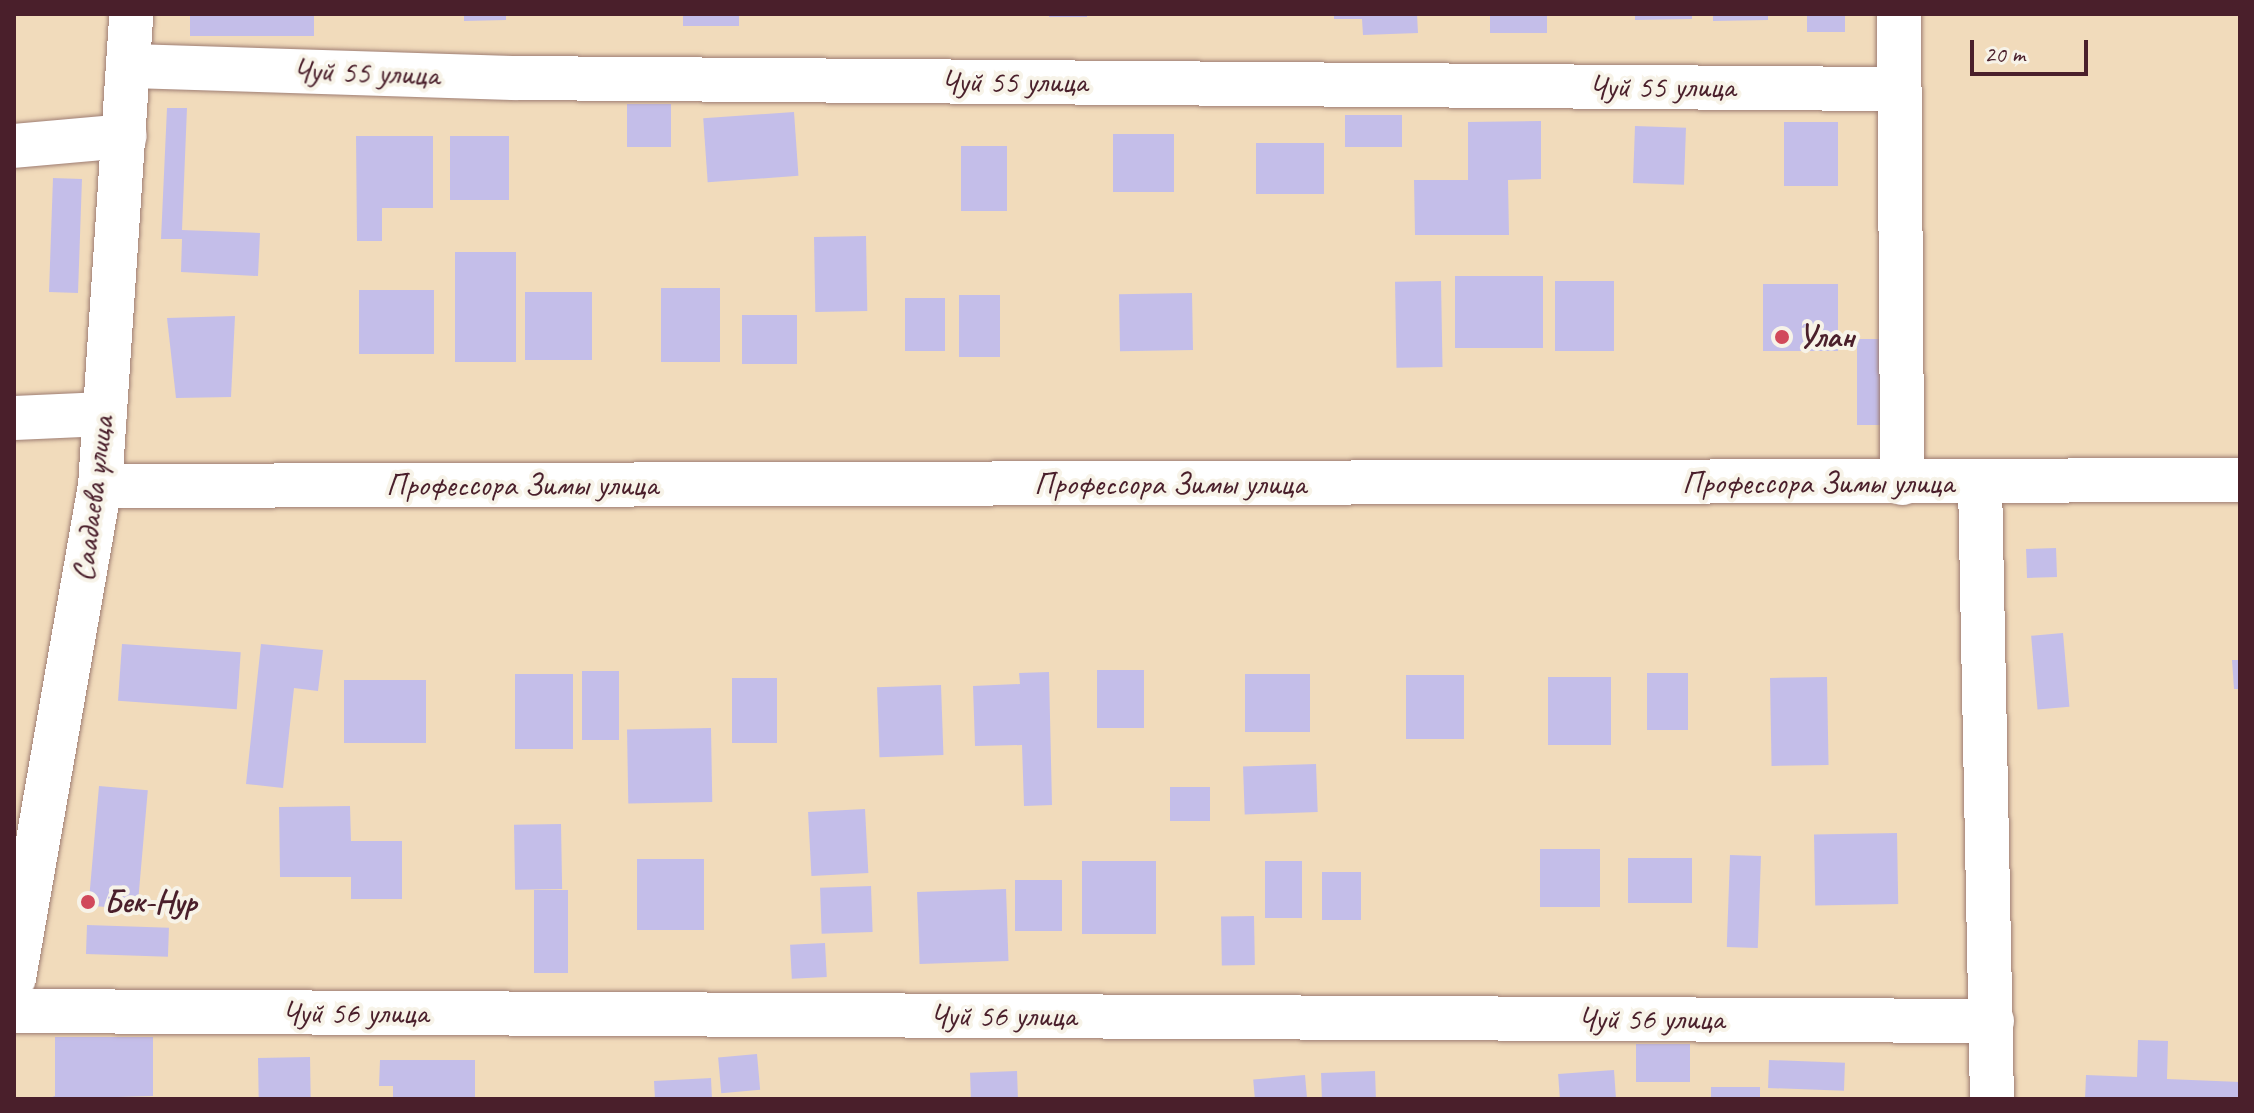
<!DOCTYPE html>
<meta charset="utf-8">
<style>
body{margin:0}
#map{position:relative;width:2254px;height:1113px;overflow:hidden;background:#f1dbbb;font-family:Caveat,sans-serif}
div>[style]{position:absolute}
[style*='--x']{left:calc(var(--x)*1px);top:calc(var(--y)*1px);width:calc(var(--w)*1px);rotate:calc(var(--a)*1deg)}
.building>*{inset:0;background:#c4bee9;transform-origin:0 0}
.roads{filter:drop-shadow(0 0 2px #9e7d73) drop-shadow(0 0 2px #9e7d73)}
.minor>*{height:44px;margin:-22px;padding:0 22px;transform-origin:22px;border-radius:22px;background:#fff}
.tertiary>*{height:44px;margin:-22px;padding:0 22px;transform-origin:22px;border-radius:22px;background:#fff}
.dots>*{width:22px;height:22px;translate:-50% -50%;box-sizing:border-box;border:4px solid #f7f3e8;border-radius:50%}
span{translate:-50% -50%;white-space:nowrap;text-align:center;line-height:1.15;-webkit-text-stroke:8px #f7f3e8;paint-order:stroke}
.street-label{font-size:32px;color:#4a1f2b}
.poi-label{font-size:32px;color:#4a1f2b;font-weight:700}
.left{translate:0 -50%;text-align:left}
.frame{position:absolute;inset:0;border:16px solid #4a1f2b;pointer-events:none}
.scale{position:absolute;left:1970px;top:40px;width:118px;height:36px;box-sizing:border-box;border:4px solid #4a1f2b;border-top:0;padding-left:10px;font-size:24px;line-height:28px;white-space:nowrap;color:#4a1f2b;-webkit-text-stroke:6px #f7f3e8;paint-order:stroke}
</style>
<div id="map">
<div class="building">
<i style="left:190px;top:14px;width:124px;height:22px"></i>
<i style="clip-path:polygon(464px 14px,506px 14px,506px 20px,464px 21px)"></i>
<i style="left:683px;top:14px;width:56px;height:12px"></i>
<i style="left:1049px;top:14px;width:38px;height:3px"></i>
<i style="clip-path:polygon(1334px 14px,1417px 14px,1418px 33px,1363px 35px,1362px 19px,1334px 19px)"></i>
<i style="left:1490px;top:14px;width:57px;height:19px"></i>
<i style="clip-path:polygon(1635px 14px,1692px 14px,1692px 19px,1635px 20px)"></i>
<i style="clip-path:polygon(1713px 14px,1768px 14px,1768px 20px,1713px 21px)"></i>
<i style="left:1807px;top:14px;width:38px;height:18px"></i>
<i style="left:627px;top:104px;width:44px;height:43px"></i>
<i style="clip-path:polygon(167px 108px,187px 108px,182px 230px,260px 233px,258px 276px,181px 272px,182px 239px,161px 239px)"></i>
<i style="left:794px;top:112px;width:64px;height:91px;rotate:86deg"></i>
<i style="left:1345px;top:115px;width:57px;height:32px"></i>
<i style="clip-path:polygon(1541px 121px,1541px 179px,1508px 180px,1509px 235px,1415px 235px,1414px 180px,1468px 180px,1468px 122px)"></i>
<i style="left:1784px;top:122px;width:54px;height:64px"></i>
<i style="left:1635px;top:126px;width:51px;height:57px;rotate:2deg"></i>
<i style="left:1113px;top:134px;width:61px;height:58px"></i>
<i style="clip-path:polygon(356px 136px,433px 136px,433px 208px,382px 208px,382px 241px,357px 241px)"></i>
<i style="left:450px;top:136px;width:59px;height:64px"></i>
<i style="left:1256px;top:143px;width:68px;height:51px"></i>
<i style="left:961px;top:146px;width:46px;height:65px"></i>
<i style="left:53px;top:178px;width:29px;height:114px;rotate:2deg"></i>
<i style="left:866px;top:236px;width:75px;height:52px;rotate:89deg"></i>
<i style="left:455px;top:252px;width:61px;height:110px"></i>
<i style="left:1455px;top:276px;width:88px;height:72px"></i>
<i style="left:1441px;top:281px;width:86px;height:46px;rotate:89deg"></i>
<i style="left:1555px;top:281px;width:59px;height:70px"></i>
<i style="left:1763px;top:284px;width:75px;height:67px"></i>
<i style="left:720px;top:288px;width:74px;height:59px;rotate:90deg"></i>
<i style="left:359px;top:290px;width:75px;height:64px"></i>
<i style="left:525px;top:292px;width:67px;height:68px"></i>
<i style="left:1192px;top:293px;width:57px;height:73px;rotate:89deg"></i>
<i style="left:959px;top:295px;width:41px;height:62px"></i>
<i style="left:945px;top:298px;width:53px;height:40px;rotate:90deg"></i>
<i style="left:797px;top:315px;width:49px;height:55px;rotate:90deg"></i>
<i style="clip-path:polygon(235px 316px,231px 397px,176px 398px,167px 318px)"></i>
<i style="left:1857px;top:339px;width:29px;height:86px"></i>
<i style="left:2056px;top:548px;width:29px;height:30px;rotate:88deg"></i>
<i style="left:2063px;top:633px;width:74px;height:32px;rotate:85deg"></i>
<i style="left:122px;top:644px;width:119px;height:57px;rotate:4deg"></i>
<i style="clip-path:polygon(261px 644px,323px 650px,318px 691px,294px 688px,283px 788px,246px 784px)"></i>
<i style="clip-path:polygon(2232px 660px,2240px 660px,2240px 689px,2234px 689px)"></i>
<i style="left:1097px;top:670px;width:47px;height:58px"></i>
<i style="left:582px;top:671px;width:37px;height:69px"></i>
<i style="clip-path:polygon(1049px 672px,1052px 805px,1024px 806px,1022px 745px,975px 746px,973px 686px,1020px 684px,1019px 673px)"></i>
<i style="left:1647px;top:673px;width:41px;height:57px"></i>
<i style="left:573px;top:674px;width:75px;height:58px;rotate:90deg"></i>
<i style="left:1245px;top:674px;width:65px;height:58px"></i>
<i style="left:1406px;top:675px;width:58px;height:64px"></i>
<i style="left:1548px;top:677px;width:63px;height:68px"></i>
<i style="left:1827px;top:677px;width:88px;height:57px;rotate:89deg"></i>
<i style="left:732px;top:678px;width:45px;height:65px"></i>
<i style="left:426px;top:680px;width:63px;height:82px;rotate:90deg"></i>
<i style="left:941px;top:685px;width:70px;height:64px;rotate:88deg"></i>
<i style="left:711px;top:728px;width:74px;height:84px;rotate:89deg"></i>
<i style="left:1316px;top:764px;width:48px;height:73px;rotate:88deg"></i>
<i style="left:99px;top:786px;width:49px;height:120px;rotate:5deg"></i>
<i style="left:1170px;top:787px;width:40px;height:34px"></i>
<i style="clip-path:polygon(350px 806px,351px 841px,402px 841px,402px 899px,351px 899px,351px 877px,280px 877px,279px 807px)"></i>
<i style="left:865px;top:809px;width:64px;height:57px;rotate:87deg"></i>
<i style="left:561px;top:824px;width:65px;height:47px;rotate:89deg"></i>
<i style="left:1897px;top:833px;width:71px;height:83px;rotate:89deg"></i>
<i style="left:1600px;top:849px;width:58px;height:60px;rotate:90deg"></i>
<i style="left:1730px;top:855px;width:31px;height:92px;rotate:2deg"></i>
<i style="left:1692px;top:858px;width:45px;height:64px;rotate:90deg"></i>
<i style="left:704px;top:859px;width:71px;height:67px;rotate:90deg"></i>
<i style="left:1156px;top:861px;width:73px;height:74px;rotate:90deg"></i>
<i style="left:1265px;top:861px;width:37px;height:57px"></i>
<i style="left:1322px;top:872px;width:39px;height:48px"></i>
<i style="left:1062px;top:880px;width:51px;height:47px;rotate:90deg"></i>
<i style="left:871px;top:886px;width:46px;height:51px;rotate:88deg"></i>
<i style="left:1006px;top:889px;width:72px;height:89px;rotate:88deg"></i>
<i style="left:568px;top:890px;width:83px;height:34px;rotate:90deg"></i>
<i style="left:1254px;top:916px;width:49px;height:33px;rotate:89deg"></i>
<i style="left:87px;top:925px;width:82px;height:29px;rotate:2deg"></i>
<i style="left:825px;top:943px;width:34px;height:35px;rotate:87deg"></i>
<i style="clip-path:polygon(55px 1037px,153px 1037px,153px 1096px,47px 1099px,55px 1096px)"></i>
<i style="clip-path:polygon(2138px 1040px,2168px 1041px,2167px 1079px,2240px 1082px,2240px 1099px,2085px 1099px,2086px 1075px,2137px 1077px)"></i>
<i style="left:1636px;top:1044px;width:54px;height:38px"></i>
<i style="left:757px;top:1054px;width:36px;height:39px;rotate:85deg"></i>
<i style="left:310px;top:1057px;width:42px;height:52px;rotate:89deg"></i>
<i style="clip-path:polygon(380px 1060px,475px 1060px,475px 1099px,393px 1099px,393px 1086px,379px 1086px)"></i>
<i style="left:1769px;top:1060px;width:76px;height:28px;rotate:2deg"></i>
<i style="left:1614px;top:1070px;width:29px;height:56px;rotate:86deg"></i>
<i style="left:1017px;top:1071px;width:28px;height:47px;rotate:88deg"></i>
<i style="left:1375px;top:1071px;width:28px;height:54px;rotate:88deg"></i>
<i style="left:1305px;top:1075px;width:24px;height:52px;rotate:85deg"></i>
<i style="clip-path:polygon(711px 1078px,712px 1099px,655px 1099px,654px 1081px)"></i>
<i style="left:1711px;top:1087px;width:49px;height:12px"></i>
</div>
<div class="roads">
<div class="minor">
<i style="--x:1899;--y:14;--w:469;--a:89.6"></i>
<i style="--x:130;--y:66;--w:384;--a:1.8"></i>
<i style="--x:514;--y:78;--w:1384;--a:0.46"></i>
<i style="--x:14;--y:146;--w:111;--a:-5.1"></i>
<i style="--x:14;--y:418;--w:91;--a:-2.5"></i>
<i style="--x:1980;--y:482;--w:617;--a:88.89"></i>
<i style="--x:100;--y:486;--w:473;--a:-86.2"></i>
<i style="--x:14;--y:1011;--w:1978;--a:0.29"></i>
</div>
<div class="tertiary">
<i style="--x:14;--y:978;--w:499;--a:-80.1"></i>
<i style="--x:100;--y:486;--w:2140;--a:-0.16"></i>
</div>
</div>
<div class="dots">
<i style="left:1782px;top:337px;background:#d1495b"></i>
<i style="left:88px;top:902px;background:#d1495b"></i>
</div>
<div class="street-label">
<span style="left:366px;top:73px;rotate:2deg">Чуй 55 улица</span>
<span style="left:1014px;top:82px">Чуй 55 улица</span>
<span style="left:1662px;top:87px">Чуй 55 улица</span>
<span style="left:1818px;top:483px">Профессора Зимы улица</span>
<span style="left:1170px;top:484px">Профессора Зимы улица</span>
<span style="left:522px;top:485px">Профессора Зимы улица</span>
<span style="left:93px;top:499px;rotate:-83deg">Саадаева улица</span>
<span style="left:355px;top:1013px">Чуй 56 улица</span>
<span style="left:1003px;top:1016px">Чуй 56 улица</span>
<span style="left:1651px;top:1019px">Чуй 56 улица</span>
</div>
<div class="poi-label">
<span class="left" style="left:1798px;top:337px">Улан</span>
<span class="left" style="left:104px;top:902px">Бек-Нур</span>
</div>
<div class="frame"></div>
<div class="scale">20 m</div>
</div>
